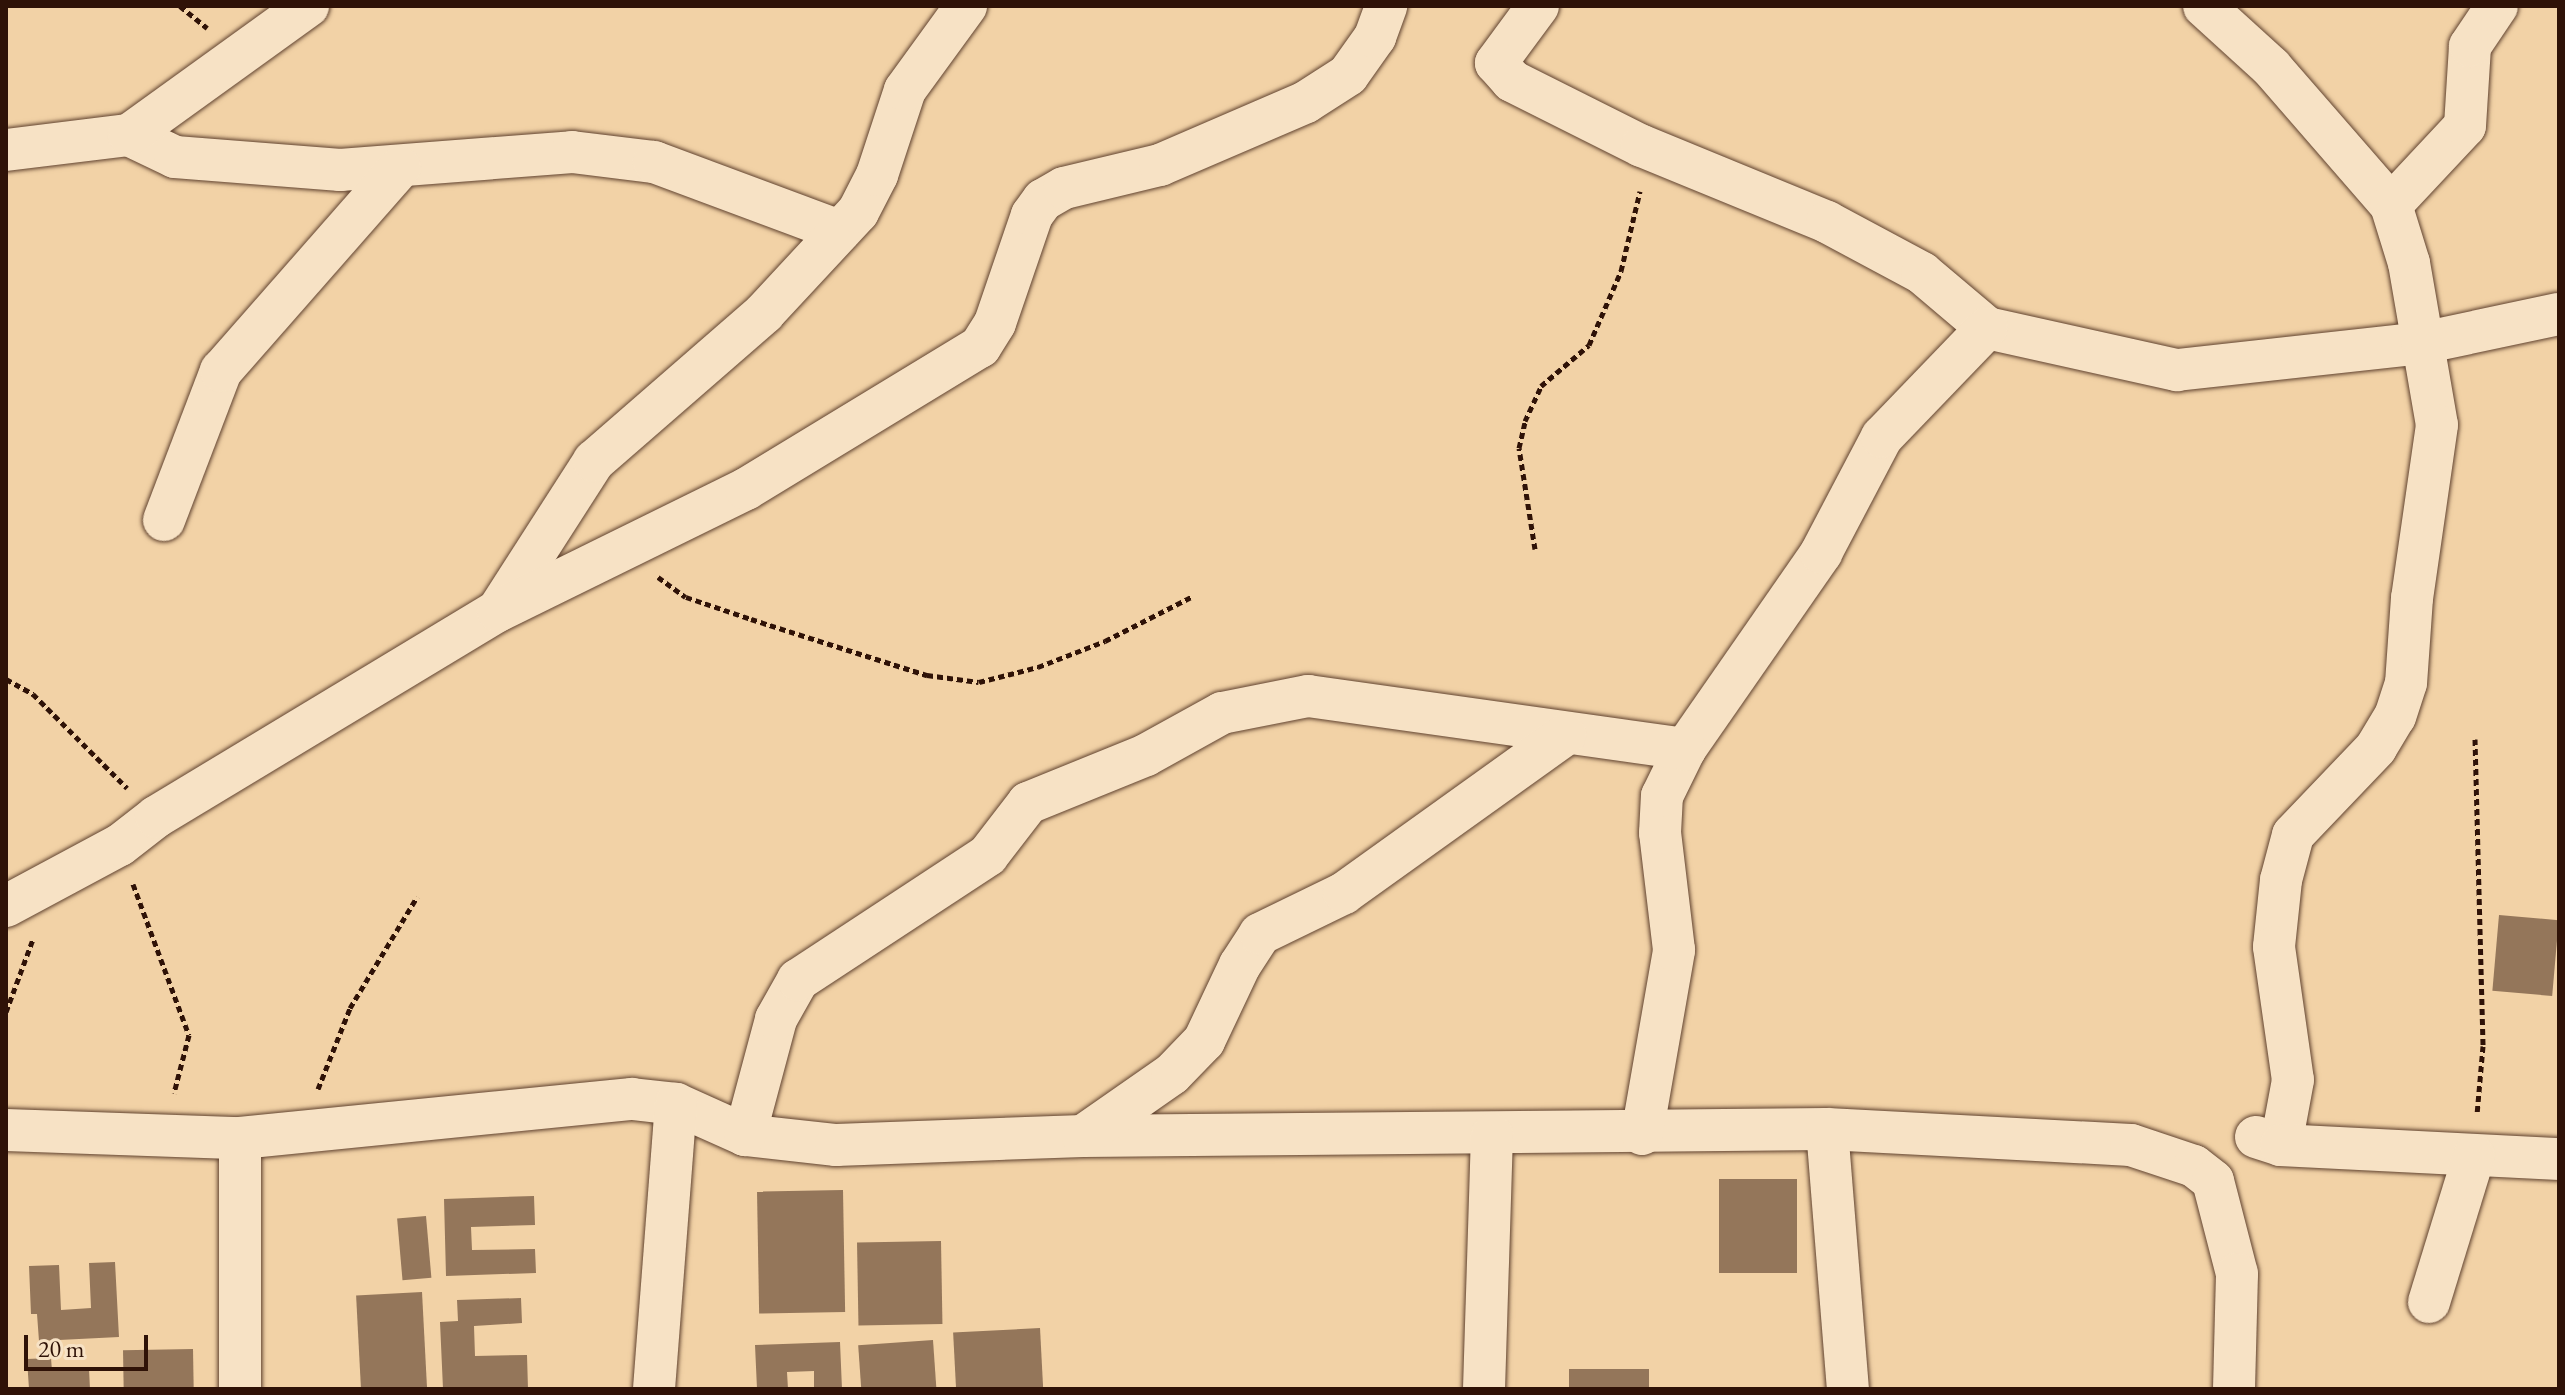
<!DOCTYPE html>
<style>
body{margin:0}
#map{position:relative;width:2565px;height:1395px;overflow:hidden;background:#f2d2a6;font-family:"EB Garamond",serif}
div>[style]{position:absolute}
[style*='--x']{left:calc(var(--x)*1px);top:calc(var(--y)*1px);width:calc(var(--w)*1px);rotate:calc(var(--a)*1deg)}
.building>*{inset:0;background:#94765a;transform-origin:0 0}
.path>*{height:5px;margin-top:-2.5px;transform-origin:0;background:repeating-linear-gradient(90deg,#2f1207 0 6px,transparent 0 10px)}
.roads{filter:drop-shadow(0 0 2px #60422f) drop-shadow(0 0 2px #60422f)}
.minor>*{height:42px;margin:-21px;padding:0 21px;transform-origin:21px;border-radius:21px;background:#f7e2c5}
span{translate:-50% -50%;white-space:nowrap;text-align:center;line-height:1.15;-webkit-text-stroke:6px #f7e2c5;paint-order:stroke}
.frame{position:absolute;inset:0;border:8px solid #2f1207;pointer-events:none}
.scale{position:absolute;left:24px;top:1335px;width:124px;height:36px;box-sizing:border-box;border:4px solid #2f1207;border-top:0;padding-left:10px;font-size:24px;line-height:28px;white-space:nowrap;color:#2f1207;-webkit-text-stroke:6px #f7e2c5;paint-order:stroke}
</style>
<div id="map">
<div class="building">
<i style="left:2499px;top:915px;width:60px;height:76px;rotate:5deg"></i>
<i style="left:1719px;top:1179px;width:78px;height:94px"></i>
<i style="left:843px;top:1190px;width:122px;height:86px;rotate:89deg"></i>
<i style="clip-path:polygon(534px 1196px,535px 1225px,471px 1227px,472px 1250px,535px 1249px,536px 1273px,446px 1276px,444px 1199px)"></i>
<i style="left:426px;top:1216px;width:62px;height:29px;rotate:85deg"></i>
<i style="left:941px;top:1241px;width:83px;height:84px;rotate:89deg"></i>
<i style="clip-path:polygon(115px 1262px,119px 1337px,39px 1341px,37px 1314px,31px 1314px,29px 1266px,59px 1265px,61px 1310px,91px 1308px,89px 1263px)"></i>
<i style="left:422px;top:1292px;width:97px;height:66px;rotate:87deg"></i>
<i style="clip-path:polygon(521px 1298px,522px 1323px,474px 1326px,475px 1356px,527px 1355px,528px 1389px,443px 1389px,440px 1322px,458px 1321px,457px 1300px)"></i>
<i style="left:1040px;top:1328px;width:61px;height:87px;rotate:87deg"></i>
<i style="left:933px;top:1340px;width:49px;height:75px;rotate:86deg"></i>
<i style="clip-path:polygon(840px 1342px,842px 1389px,814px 1389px,814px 1371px,787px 1372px,788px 1389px,757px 1389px,755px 1345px)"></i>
<i style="left:193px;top:1349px;width:40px;height:70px;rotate:89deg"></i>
<i style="clip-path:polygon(51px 1358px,52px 1371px,89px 1369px,90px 1389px,29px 1389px,27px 1359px)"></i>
<i style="left:1649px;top:1369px;width:20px;height:80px;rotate:90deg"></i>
</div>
<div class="path">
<i style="--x:180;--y:6;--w:35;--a:39"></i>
<i style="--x:1535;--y:549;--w:102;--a:-99"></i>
<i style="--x:1519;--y:448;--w:28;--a:-77"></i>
<i style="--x:1525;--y:421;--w:38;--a:-65"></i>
<i style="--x:1541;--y:386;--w:63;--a:-40.5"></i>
<i style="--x:1589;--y:345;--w:81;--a:-66.6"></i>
<i style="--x:1621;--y:271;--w:82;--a:-76.6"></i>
<i style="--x:658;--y:577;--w:34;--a:36"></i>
<i style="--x:686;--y:597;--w:69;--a:18.7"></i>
<i style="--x:751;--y:619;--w:185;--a:17.7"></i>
<i style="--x:927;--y:675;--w:52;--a:7.7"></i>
<i style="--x:979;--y:682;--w:61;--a:-14.3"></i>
<i style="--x:1038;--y:667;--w:72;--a:-21.2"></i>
<i style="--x:1105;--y:641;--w:99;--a:-27.1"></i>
<i style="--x:6;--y:679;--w:31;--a:29"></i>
<i style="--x:33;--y:694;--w:133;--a:45"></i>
<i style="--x:2475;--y:739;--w:307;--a:88.5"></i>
<i style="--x:2483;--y:1046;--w:69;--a:95"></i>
<i style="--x:133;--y:884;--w:161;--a:69.7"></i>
<i style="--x:189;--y:1035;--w:60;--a:104.5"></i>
<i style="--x:6;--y:1012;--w:78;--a:-69.7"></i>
<i style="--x:318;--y:1089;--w:87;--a:-68.4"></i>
<i style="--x:350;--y:1008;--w:130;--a:-58.9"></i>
</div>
<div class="roads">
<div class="minor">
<i style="--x:1538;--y:6;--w:71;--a:126.4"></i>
<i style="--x:1496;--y:63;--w:24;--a:48"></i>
<i style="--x:1512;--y:81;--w:145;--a:26.6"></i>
<i style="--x:1642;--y:146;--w:200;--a:22.3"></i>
<i style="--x:1827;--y:222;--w:108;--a:28.2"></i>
<i style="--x:1922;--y:273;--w:85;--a:40.2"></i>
<i style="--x:1987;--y:328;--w:195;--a:12.5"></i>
<i style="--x:2177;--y:370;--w:246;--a:-6.3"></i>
<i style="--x:2422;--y:343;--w:140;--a:-12"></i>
<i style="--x:2204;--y:6;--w:91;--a:42.3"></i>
<i style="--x:2271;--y:67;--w:183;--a:49"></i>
<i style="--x:2391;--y:205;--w:61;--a:72.8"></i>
<i style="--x:2409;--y:263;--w:164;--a:80.2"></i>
<i style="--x:2437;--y:425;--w:175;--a:98.2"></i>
<i style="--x:2412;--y:598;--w:85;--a:94"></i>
<i style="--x:2406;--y:683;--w:35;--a:108"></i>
<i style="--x:2395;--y:716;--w:37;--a:121"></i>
<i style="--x:2376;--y:748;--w:120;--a:133.7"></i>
<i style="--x:2293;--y:835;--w:47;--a:104.9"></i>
<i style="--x:2281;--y:880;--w:67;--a:96"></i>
<i style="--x:2274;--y:947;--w:134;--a:81.9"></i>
<i style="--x:2293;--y:1080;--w:66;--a:100.5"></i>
<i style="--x:129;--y:135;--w:51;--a:25.6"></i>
<i style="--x:175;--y:157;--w:166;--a:4.5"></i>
<i style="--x:340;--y:170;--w:233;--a:-4.4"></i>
<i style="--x:572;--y:152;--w:83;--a:7"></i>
<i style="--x:654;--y:162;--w:198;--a:20.4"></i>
<i style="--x:6;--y:150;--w:124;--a:-7"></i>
<i style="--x:129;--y:135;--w:221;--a:-35.8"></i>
<i style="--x:2391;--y:205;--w:108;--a:-46.9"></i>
<i style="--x:2465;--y:126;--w:80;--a:-86.4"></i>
<i style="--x:2470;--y:46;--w:48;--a:-56"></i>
<i style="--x:164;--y:520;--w:160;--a:-69.1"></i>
<i style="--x:221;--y:371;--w:271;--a:-48.7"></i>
<i style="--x:499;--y:609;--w:176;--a:-57.3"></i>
<i style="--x:594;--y:461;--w:225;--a:-41"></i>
<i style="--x:764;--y:313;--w:138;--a:-47.1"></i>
<i style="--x:858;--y:212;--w:42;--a:-62.8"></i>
<i style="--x:877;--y:175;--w:89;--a:-71.8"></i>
<i style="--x:905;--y:90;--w:104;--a:-54"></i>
<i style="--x:6;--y:906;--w:129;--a:-28.2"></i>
<i style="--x:120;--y:845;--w:46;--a:-37.9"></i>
<i style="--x:156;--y:817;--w:399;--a:-31.1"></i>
<i style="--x:498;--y:611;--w:276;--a:-26.2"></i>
<i style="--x:746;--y:489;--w:274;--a:-31.3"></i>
<i style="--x:980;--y:347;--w:28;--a:-58"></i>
<i style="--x:995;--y:323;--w:114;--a:-71.1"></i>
<i style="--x:1032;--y:215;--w:19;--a:-54"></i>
<i style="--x:1043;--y:200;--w:24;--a:-30"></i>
<i style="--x:1064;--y:188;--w:99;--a:-13.5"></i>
<i style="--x:1160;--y:165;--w:159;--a:-23.3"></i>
<i style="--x:1306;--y:102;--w:50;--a:-32.7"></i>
<i style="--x:1348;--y:75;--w:47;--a:-54.6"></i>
<i style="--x:1375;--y:37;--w:33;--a:-70"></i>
<i style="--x:1827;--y:1129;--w:261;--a:85.4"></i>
<i style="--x:6;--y:1130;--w:234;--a:2"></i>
<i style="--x:240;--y:1138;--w:394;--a:-5.7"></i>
<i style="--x:632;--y:1099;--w:44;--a:6.5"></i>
<i style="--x:676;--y:1104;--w:76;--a:24.2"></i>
<i style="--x:745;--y:1135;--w:92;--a:6.3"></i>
<i style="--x:836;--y:1145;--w:247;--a:-2.1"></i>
<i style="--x:1083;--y:1136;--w:744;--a:-0.54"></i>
<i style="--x:1827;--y:1129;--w:304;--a:3"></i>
<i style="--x:2131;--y:1145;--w:66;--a:18.4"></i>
<i style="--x:2194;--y:1166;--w:24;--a:38"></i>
<i style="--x:2213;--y:1181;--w:96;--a:75.5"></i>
<i style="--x:2237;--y:1274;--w:115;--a:91.5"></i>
<i style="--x:1642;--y:1134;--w:187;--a:-80.1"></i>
<i style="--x:1674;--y:950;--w:118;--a:-96.8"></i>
<i style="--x:1660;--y:833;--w:37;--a:-87"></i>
<i style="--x:1662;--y:796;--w:52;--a:-63.9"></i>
<i style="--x:1685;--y:749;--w:239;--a:-55.2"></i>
<i style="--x:1821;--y:553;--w:131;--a:-62.3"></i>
<i style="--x:1882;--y:437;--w:151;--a:-46.1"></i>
<i style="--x:745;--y:1135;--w:120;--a:-75"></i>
<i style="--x:776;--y:1019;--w:45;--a:-60.6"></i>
<i style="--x:798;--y:980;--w:227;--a:-33.3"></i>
<i style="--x:988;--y:855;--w:66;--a:-52.4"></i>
<i style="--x:1028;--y:803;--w:127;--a:-22.1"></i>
<i style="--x:1146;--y:755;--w:87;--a:-28.9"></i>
<i style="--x:1222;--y:713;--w:88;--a:-11.2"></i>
<i style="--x:1308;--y:696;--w:381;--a:8"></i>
<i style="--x:1083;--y:1136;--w:108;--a:-34.9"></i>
<i style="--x:1172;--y:1074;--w:46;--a:-45.9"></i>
<i style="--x:1204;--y:1041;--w:84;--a:-64.7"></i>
<i style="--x:1240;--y:965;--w:37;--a:-57"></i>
<i style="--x:1260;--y:934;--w:93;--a:-26"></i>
<i style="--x:1344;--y:893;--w:272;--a:-35.6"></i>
<i style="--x:2256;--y:1137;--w:26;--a:18"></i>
<i style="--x:2281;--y:1145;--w:278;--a:2.9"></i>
<i style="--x:240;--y:1138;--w:251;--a:90"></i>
<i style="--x:2429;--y:1302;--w:153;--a:-72.9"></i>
<i style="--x:654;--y:1389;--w:286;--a:-85.6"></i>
<i style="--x:1484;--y:1389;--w:254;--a:-88.2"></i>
</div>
</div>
<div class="frame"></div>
<div class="scale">20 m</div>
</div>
